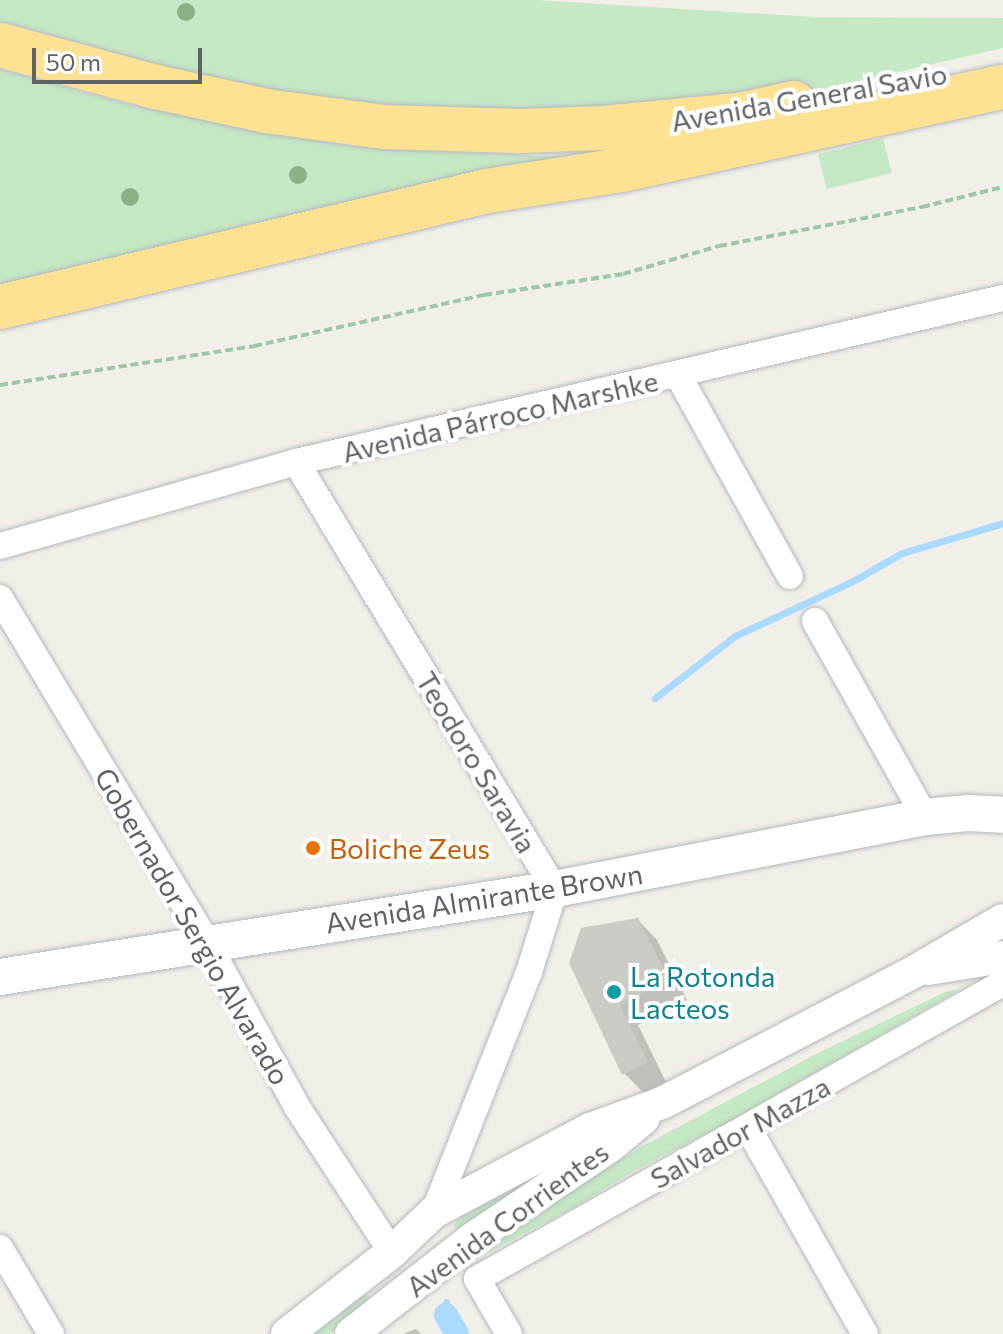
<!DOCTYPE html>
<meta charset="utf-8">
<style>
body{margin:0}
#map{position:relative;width:1003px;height:1334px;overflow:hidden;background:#f1efe8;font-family:Commissioner,sans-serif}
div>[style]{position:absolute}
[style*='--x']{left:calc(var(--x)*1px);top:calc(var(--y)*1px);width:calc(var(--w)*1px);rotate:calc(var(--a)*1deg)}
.green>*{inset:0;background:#c5e8c5;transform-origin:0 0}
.shadow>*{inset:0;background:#0003}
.stream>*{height:7px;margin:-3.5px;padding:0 3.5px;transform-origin:3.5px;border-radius:3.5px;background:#aadaff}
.canal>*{height:24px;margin:-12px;padding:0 12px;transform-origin:12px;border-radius:12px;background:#aadaff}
.building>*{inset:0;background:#cccac5}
.path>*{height:4px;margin-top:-2px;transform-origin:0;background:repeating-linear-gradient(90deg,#9cc7a9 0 8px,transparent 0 12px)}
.roads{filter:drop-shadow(0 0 2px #b5b8bc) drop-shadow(0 0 2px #b5b8bc)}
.minor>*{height:26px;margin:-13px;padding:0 13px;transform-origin:13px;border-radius:13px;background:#fff}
.tertiary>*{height:32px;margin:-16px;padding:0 16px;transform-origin:16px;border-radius:16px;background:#fff}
.secondary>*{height:36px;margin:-18px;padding:0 18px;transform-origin:18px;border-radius:18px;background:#fff}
.motorway>*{height:44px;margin:-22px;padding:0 22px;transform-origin:22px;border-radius:22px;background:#fde293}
.trees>*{width:18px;height:18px;margin:-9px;border-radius:50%;background:#89b387}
.dots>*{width:22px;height:22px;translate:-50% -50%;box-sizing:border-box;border:4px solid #fff;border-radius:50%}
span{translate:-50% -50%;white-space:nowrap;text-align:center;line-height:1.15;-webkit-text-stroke:8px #fff;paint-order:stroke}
.street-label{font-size:28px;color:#5f6368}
.food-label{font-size:28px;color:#c56008}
.left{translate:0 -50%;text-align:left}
.culture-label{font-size:28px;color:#0d838f}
.scale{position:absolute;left:32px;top:48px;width:170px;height:36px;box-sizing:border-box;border:4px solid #5f6368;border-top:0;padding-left:10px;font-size:24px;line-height:28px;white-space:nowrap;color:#5f6368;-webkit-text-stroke:6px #fff;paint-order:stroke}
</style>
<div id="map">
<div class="green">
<i style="clip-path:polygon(0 0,536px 0,814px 17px,1003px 18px,1003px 48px,792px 96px,604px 118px,311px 102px,178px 70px,0 21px)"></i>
<i style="clip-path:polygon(0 69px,134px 106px,352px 146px,584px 158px,0 292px)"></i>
<i style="left:883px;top:138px;width:36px;height:67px;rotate:76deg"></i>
<i style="clip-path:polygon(959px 990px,729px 1122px,632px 1172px,576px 1206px,471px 1262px,468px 1258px,637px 1149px,816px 1054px,947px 991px)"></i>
<i style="clip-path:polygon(580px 1147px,459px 1232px,454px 1225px,463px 1213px)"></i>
<i style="clip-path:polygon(365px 1293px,369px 1297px,364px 1305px,329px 1334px,311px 1334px)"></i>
</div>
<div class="shadow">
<i style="clip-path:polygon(638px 920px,657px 940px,687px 1000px,638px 1025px,666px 1082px,644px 1093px,624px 1073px,571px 962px)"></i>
<i style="clip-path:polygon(416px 1329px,421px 1334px,404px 1334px,405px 1333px)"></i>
</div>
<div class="stream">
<i style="--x:655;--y:698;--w:101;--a:-37.8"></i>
<i style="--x:735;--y:636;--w:128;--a:-25"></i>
<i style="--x:851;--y:582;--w:59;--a:-29.6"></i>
<i style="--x:902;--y:553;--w:105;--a:-16.5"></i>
<i style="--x:446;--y:1302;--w:13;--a:90"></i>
</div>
<div class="canal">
<i style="--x:446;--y:1315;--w:22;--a:60"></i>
</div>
<div class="building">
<i style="clip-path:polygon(638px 918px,669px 980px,620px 1005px,648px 1062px,622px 1075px,569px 963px,581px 928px)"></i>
</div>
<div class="path">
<i style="--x:0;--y:385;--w:257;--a:-8.7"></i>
<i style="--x:254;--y:346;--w:236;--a:-12.5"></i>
<i style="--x:484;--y:295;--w:141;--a:-8.6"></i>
<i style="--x:623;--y:274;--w:100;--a:-16.3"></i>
<i style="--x:719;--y:246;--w:207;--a:-10.9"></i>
<i style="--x:922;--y:207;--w:83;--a:-13.9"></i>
</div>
<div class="roads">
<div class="minor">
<i style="--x:678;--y:375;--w:230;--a:60.9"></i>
<i style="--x:296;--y:462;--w:499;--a:58.8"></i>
<i style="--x:555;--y:889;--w:87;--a:107.4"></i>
<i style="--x:529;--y:972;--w:258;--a:111.6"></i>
<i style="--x:0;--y:546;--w:308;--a:-15.8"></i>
<i style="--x:296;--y:462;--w:726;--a:-13.06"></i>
<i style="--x:0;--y:598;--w:402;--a:59"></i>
<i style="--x:207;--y:943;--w:187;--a:61.2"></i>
<i style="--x:297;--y:1107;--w:173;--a:56.8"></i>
<i style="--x:815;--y:621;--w:225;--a:60.7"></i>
<i style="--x:748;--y:1128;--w:237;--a:60.4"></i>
<i style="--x:0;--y:1248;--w:100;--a:59.3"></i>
<i style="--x:477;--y:1279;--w:604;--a:-29.37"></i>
<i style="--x:477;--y:1279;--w:64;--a:59.8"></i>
</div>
<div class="tertiary">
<i style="--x:928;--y:969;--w:76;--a:-9.1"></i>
<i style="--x:287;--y:1334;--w:133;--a:-38"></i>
<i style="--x:392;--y:1252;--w:58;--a:-43.6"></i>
<i style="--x:434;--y:1212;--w:177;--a:-28"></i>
<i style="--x:590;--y:1129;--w:77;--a:-19.9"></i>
<i style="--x:662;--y:1103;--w:288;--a:-27.5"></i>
<i style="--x:917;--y:970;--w:99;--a:-30.2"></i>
<i style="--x:351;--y:1334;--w:154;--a:-38.1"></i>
<i style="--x:472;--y:1239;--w:165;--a:-33.9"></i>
<i style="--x:609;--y:1147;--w:45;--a:-39.6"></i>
</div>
<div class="secondary">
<i style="--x:0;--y:977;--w:562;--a:-9.01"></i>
<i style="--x:555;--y:889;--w:377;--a:-11"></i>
<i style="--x:925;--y:817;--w:43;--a:-5.3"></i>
<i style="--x:968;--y:813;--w:35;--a:3"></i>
</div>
<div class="motorway">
<i style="--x:0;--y:45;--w:162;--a:15.1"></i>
<i style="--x:156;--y:87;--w:113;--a:12.3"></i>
<i style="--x:266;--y:111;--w:119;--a:7.7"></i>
<i style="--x:384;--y:127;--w:136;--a:1.7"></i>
<i style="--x:520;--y:131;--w:83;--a:-2.1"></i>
<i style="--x:603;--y:128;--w:143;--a:-5.6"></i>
<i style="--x:745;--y:114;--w:50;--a:-12.7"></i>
<i style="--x:0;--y:307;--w:501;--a:-13.4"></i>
<i style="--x:487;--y:191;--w:136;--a:-8.9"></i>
<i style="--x:621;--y:170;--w:391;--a:-12.3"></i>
</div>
</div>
<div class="trees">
<i style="left:186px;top:12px"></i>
<i style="left:298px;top:175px"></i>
<i style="left:130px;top:197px"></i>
</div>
<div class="dots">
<i style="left:313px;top:848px;background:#e8710a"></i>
<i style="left:614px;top:992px;background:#0f9aa8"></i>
</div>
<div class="street-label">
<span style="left:809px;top:97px;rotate:-10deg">Avenida General Savio</span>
<span style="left:500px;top:416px;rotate:-13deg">Avenida Párroco Marshke</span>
<span style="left:477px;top:762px;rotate:59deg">Teodoro Saravia</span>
<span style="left:484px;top:898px;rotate:-9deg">Avenida Almirante Brown</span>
<span style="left:193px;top:926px;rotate:60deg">Gobernador Sergio Alvarado</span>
<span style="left:740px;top:1132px;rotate:-29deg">Salvador Mazza</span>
<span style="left:507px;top:1219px;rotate:-36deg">Avenida Corrientes</span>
</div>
<div class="food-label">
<span class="left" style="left:329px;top:848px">Boliche Zeus</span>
</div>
<div class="culture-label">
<span class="left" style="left:630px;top:992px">La Rotonda<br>Lacteos</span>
</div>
<div class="scale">50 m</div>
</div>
